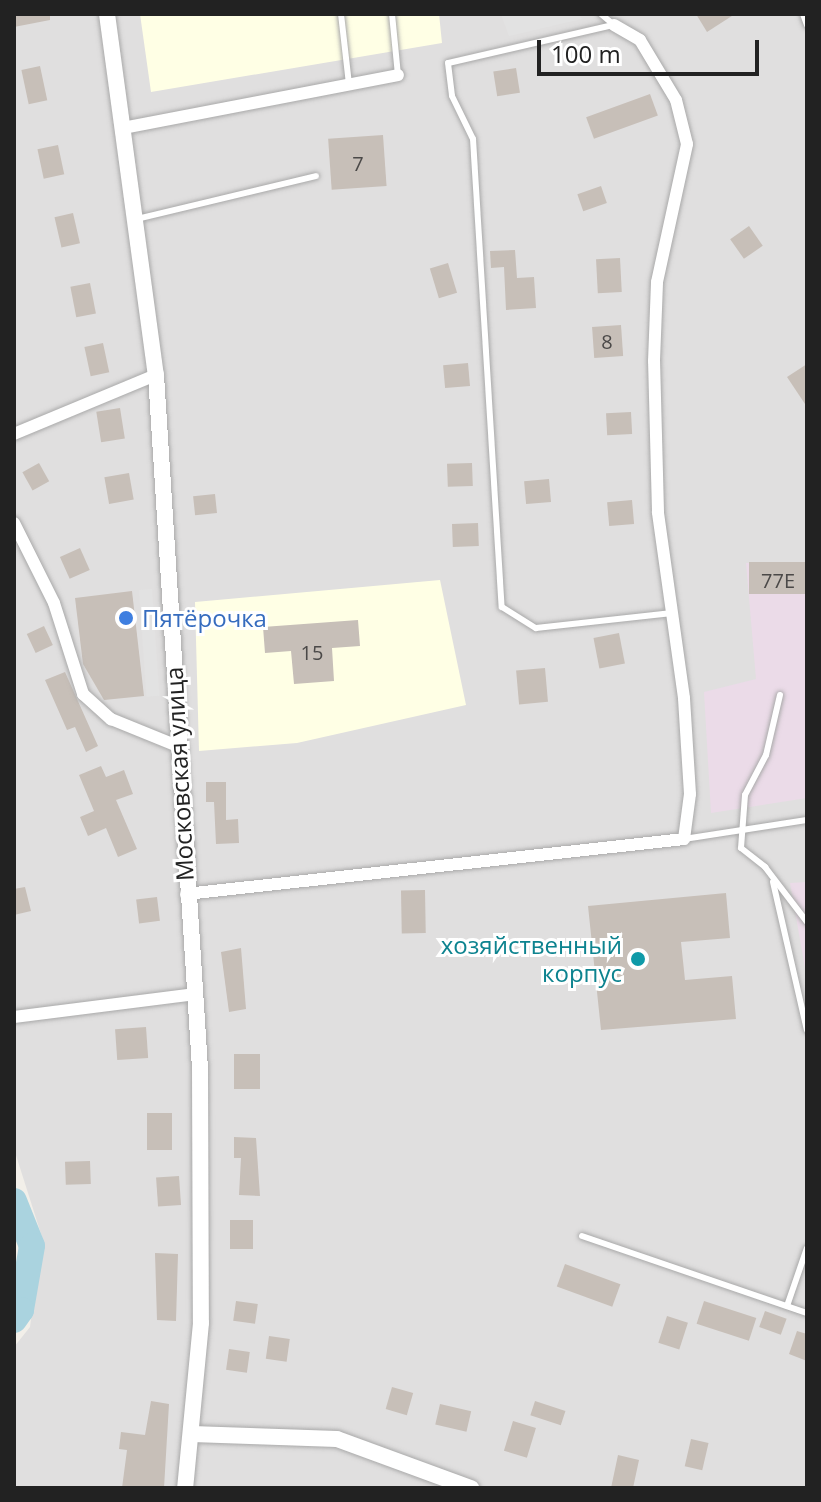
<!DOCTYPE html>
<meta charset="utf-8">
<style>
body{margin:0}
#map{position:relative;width:821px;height:1502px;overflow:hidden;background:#f2efe9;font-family:"Open Sans",sans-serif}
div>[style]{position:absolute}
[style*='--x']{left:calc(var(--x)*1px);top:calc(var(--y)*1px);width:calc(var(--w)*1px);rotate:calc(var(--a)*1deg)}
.residential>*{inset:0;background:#e0dfdf}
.industrial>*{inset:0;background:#ebdbe8}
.education>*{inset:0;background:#ffffe5}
.parking>*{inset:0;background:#e2e2e2;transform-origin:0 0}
.river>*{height:26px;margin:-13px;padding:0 13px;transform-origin:13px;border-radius:13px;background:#aad3df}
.building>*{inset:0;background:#c7bfb8;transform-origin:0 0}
.roads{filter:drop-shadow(0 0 2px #a9a9a9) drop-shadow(0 0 2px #a9a9a9)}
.service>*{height:6px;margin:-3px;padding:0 3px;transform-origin:3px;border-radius:3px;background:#fff}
.minor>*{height:12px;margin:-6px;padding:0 6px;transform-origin:6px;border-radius:6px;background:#fff}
.tertiary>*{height:16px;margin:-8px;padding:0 8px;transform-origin:8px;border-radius:8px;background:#fff}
.dots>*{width:22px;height:22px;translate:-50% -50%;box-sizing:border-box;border:4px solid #fff;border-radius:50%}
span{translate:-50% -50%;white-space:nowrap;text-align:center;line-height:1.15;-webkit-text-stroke:6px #fff;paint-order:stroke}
.number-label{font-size:20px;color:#4b4948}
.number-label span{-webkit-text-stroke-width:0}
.shop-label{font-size:24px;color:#366cbe}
.left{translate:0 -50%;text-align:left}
.street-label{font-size:24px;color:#222}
.culture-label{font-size:24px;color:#0d838f}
.right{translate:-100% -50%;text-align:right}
.frame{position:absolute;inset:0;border:16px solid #222;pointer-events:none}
.scale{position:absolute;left:537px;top:40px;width:222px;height:36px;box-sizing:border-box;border:4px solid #222;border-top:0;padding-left:10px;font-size:24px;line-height:28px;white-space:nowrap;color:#222;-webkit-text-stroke:6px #fff;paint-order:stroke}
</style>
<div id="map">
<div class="residential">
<i style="clip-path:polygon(14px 14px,807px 14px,807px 1488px,14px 1488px,14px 1347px,30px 1327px,42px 1237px,14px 1149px)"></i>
</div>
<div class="industrial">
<i style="clip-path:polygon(807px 562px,807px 798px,711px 813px,704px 692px,756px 679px,746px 563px)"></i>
<i style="clip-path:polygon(807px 882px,807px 979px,790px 883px)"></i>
</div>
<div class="education">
<i style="clip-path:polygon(140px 14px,439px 14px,442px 43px,151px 92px)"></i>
<i style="clip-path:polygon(440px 580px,466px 705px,297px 743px,199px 751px,195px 602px)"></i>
</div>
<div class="parking">
<i style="clip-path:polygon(501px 14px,579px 14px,582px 19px,509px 36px)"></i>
<i style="left:152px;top:589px;width:107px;height:13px;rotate:86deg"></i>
</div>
<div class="river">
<i style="--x:14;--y:1201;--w:48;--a:68.2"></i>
<i style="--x:32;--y:1246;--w:65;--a:99.8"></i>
<i style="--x:21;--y:1310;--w:12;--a:125"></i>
</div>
<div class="building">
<i style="clip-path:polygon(14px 14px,50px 14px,50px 20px,14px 27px)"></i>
<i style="clip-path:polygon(696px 14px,735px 14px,707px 32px)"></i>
<i style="left:40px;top:66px;width:35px;height:19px;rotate:78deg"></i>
<i style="left:516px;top:68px;width:25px;height:23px;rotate:81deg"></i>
<i style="left:650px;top:94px;width:23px;height:68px;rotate:70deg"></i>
<i style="left:383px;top:135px;width:51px;height:55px;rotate:86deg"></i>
<i style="left:58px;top:145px;width:30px;height:21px;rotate:78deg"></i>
<i style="left:601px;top:186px;width:18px;height:25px;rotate:71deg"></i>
<i style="left:73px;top:213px;width:31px;height:19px;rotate:77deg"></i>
<i style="left:749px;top:226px;width:24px;height:23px;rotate:55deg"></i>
<i style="clip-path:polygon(515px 250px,517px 278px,534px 277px,536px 308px,506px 310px,504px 267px,491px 268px,490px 251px)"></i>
<i style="left:620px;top:258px;width:34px;height:24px;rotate:87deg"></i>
<i style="left:448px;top:263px;width:31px;height:19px;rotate:73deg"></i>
<i style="left:90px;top:283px;width:31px;height:20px;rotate:79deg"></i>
<i style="left:621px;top:325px;width:31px;height:29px;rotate:86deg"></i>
<i style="left:103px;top:343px;width:30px;height:19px;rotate:78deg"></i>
<i style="left:468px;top:363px;width:23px;height:25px;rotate:85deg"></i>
<i style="clip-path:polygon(807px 364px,807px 407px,787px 377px)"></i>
<i style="left:120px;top:408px;width:31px;height:24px;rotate:81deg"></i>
<i style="left:631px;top:412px;width:22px;height:25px;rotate:87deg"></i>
<i style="left:39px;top:463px;width:21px;height:19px;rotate:61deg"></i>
<i style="left:472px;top:463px;width:23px;height:25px;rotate:88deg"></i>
<i style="left:129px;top:473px;width:27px;height:25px;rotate:80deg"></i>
<i style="left:549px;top:479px;width:23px;height:25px;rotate:85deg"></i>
<i style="left:215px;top:494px;width:19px;height:22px;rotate:84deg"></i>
<i style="left:632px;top:500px;width:24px;height:25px;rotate:85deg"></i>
<i style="left:478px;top:523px;width:23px;height:26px;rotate:88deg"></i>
<i style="left:80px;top:548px;width:24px;height:22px;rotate:66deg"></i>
<i style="left:807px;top:562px;width:32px;height:58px;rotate:90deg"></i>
<i style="clip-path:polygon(132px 591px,144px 696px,104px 700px,83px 664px,75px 598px)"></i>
<i style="clip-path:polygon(358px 620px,360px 646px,332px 648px,334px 681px,294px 684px,291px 651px,265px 653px,263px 627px)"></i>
<i style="left:44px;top:626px;width:21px;height:19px;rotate:65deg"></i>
<i style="left:619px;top:633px;width:31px;height:26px;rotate:79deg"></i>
<i style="left:545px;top:668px;width:34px;height:29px;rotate:85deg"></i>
<i style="clip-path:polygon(65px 672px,98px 746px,86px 752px,75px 727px,67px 730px,45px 680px)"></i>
<i style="clip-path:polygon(101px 766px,106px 777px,124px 770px,133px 794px,116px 800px,137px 849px,118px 857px,106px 828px,88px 836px,80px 817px,94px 811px,79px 775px)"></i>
<i style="clip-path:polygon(206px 782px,226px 782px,226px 820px,238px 819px,239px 843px,216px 844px,214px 802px,206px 802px)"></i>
<i style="clip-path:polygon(25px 887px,31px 911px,14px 915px,14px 889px)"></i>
<i style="left:425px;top:890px;width:43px;height:24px;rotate:89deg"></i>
<i style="clip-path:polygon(726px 893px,730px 938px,681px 942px,685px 980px,732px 976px,736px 1019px,601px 1030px,588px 906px)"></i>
<i style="left:157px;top:897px;width:24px;height:21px;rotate:83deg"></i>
<i style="clip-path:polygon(241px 948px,246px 1009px,229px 1012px,221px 952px)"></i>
<i style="left:146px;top:1027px;width:31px;height:31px;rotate:86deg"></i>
<i style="left:260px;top:1054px;width:35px;height:26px;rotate:90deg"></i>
<i style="left:147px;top:1113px;width:25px;height:37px"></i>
<i style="clip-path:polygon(234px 1137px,256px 1138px,260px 1196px,239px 1195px,241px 1158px,234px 1158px)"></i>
<i style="left:90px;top:1161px;width:23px;height:25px;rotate:88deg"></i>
<i style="left:179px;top:1176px;width:29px;height:23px;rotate:86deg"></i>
<i style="left:230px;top:1220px;width:23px;height:29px"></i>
<i style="clip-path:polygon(155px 1253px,178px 1254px,176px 1321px,157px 1320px)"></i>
<i style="left:565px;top:1264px;width:59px;height:24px;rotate:20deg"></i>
<i style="left:236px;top:1301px;width:22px;height:20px;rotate:8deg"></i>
<i style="left:704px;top:1301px;width:55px;height:24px;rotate:18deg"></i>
<i style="left:765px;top:1311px;width:23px;height:17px;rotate:20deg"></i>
<i style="left:667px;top:1316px;width:22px;height:28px;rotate:18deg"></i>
<i style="clip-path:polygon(797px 1331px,807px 1334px,807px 1361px,789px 1354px)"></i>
<i style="left:269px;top:1336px;width:21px;height:23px;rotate:8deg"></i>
<i style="left:229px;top:1349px;width:21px;height:21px;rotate:8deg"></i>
<i style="left:392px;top:1387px;width:22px;height:23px;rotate:16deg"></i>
<i style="clip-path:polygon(151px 1401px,169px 1404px,164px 1488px,122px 1488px,127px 1450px,119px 1449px,121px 1432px,145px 1435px)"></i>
<i style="left:535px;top:1401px;width:32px;height:15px;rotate:18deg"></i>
<i style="left:440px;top:1404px;width:32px;height:21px;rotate:13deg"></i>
<i style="left:513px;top:1421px;width:24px;height:31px;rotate:17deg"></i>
<i style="left:691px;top:1439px;width:18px;height:28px;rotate:13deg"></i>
<i style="clip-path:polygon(618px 1455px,639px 1460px,633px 1488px,611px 1488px)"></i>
</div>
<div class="roads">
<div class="service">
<i style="--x:341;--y:14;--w:70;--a:83.5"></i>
<i style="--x:392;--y:14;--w:61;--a:84.4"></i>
<i style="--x:601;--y:14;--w:17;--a:40"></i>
<i style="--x:803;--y:14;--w:12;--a:70"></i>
<i style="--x:613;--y:25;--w:169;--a:167"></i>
<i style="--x:448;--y:63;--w:33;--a:83"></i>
<i style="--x:452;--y:96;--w:48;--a:64"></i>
<i style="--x:473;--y:139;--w:469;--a:86.5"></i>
<i style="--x:502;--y:607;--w:40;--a:32"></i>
<i style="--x:536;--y:628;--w:137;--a:-6.3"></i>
<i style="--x:137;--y:219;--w:184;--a:-13.5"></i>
<i style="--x:780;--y:695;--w:62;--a:103.1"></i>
<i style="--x:766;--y:755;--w:45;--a:117.7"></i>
<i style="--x:745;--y:795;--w:53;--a:94.3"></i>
<i style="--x:741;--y:848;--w:31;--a:38"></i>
<i style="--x:765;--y:867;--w:69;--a:52.6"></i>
<i style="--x:684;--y:839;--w:124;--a:-8.8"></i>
<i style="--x:773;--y:882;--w:152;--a:77.1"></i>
<i style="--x:582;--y:1236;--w:238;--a:18.9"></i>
<i style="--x:787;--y:1306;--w:61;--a:-71"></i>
</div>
<div class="minor">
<i style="--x:123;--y:128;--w:280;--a:-10.9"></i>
<i style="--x:14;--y:434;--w:154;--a:-22.6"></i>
<i style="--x:14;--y:523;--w:89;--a:63.4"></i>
<i style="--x:54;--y:603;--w:96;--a:72.3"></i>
<i style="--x:83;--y:694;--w:38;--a:42"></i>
<i style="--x:111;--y:719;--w:69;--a:22.1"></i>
<i style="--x:186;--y:894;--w:501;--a:-6.3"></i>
<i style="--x:684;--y:839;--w:45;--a:-82.4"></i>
<i style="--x:690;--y:794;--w:96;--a:-93.6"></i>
<i style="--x:684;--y:698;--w:188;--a:-98"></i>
<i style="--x:658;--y:512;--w:151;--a:-91.5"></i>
<i style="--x:654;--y:361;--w:79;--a:-87.8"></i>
<i style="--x:657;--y:282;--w:141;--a:-77.7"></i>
<i style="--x:687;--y:144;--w:45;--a:-104"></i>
<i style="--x:676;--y:100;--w:70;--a:-121"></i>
<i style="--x:640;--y:40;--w:30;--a:-150"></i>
<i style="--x:14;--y:1017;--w:183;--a:-7.2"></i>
</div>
<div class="tertiary">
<i style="--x:107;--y:14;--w:364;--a:82.3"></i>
<i style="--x:156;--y:375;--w:694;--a:86.37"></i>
<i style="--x:200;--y:1068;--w:255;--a:89.8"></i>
<i style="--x:201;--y:1323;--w:166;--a:95.5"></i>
<i style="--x:192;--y:1434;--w:145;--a:2"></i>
<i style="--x:337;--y:1439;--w:143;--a:20.1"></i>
</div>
</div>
<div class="dots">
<i style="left:126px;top:618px;background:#3f7fe0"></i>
<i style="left:638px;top:959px;background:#0f9aa8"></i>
</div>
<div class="number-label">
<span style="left:358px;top:163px">7</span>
<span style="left:607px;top:341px">8</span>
<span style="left:778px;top:580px">77Е</span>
<span style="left:312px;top:652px">15</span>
</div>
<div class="shop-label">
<span class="left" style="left:142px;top:618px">Пятёрочка</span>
</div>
<div class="street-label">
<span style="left:179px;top:774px;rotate:-93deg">Московская улица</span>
</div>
<div class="culture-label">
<span class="right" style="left:622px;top:959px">хозяйственный<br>корпус</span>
</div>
<div class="frame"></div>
<div class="scale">100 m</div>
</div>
